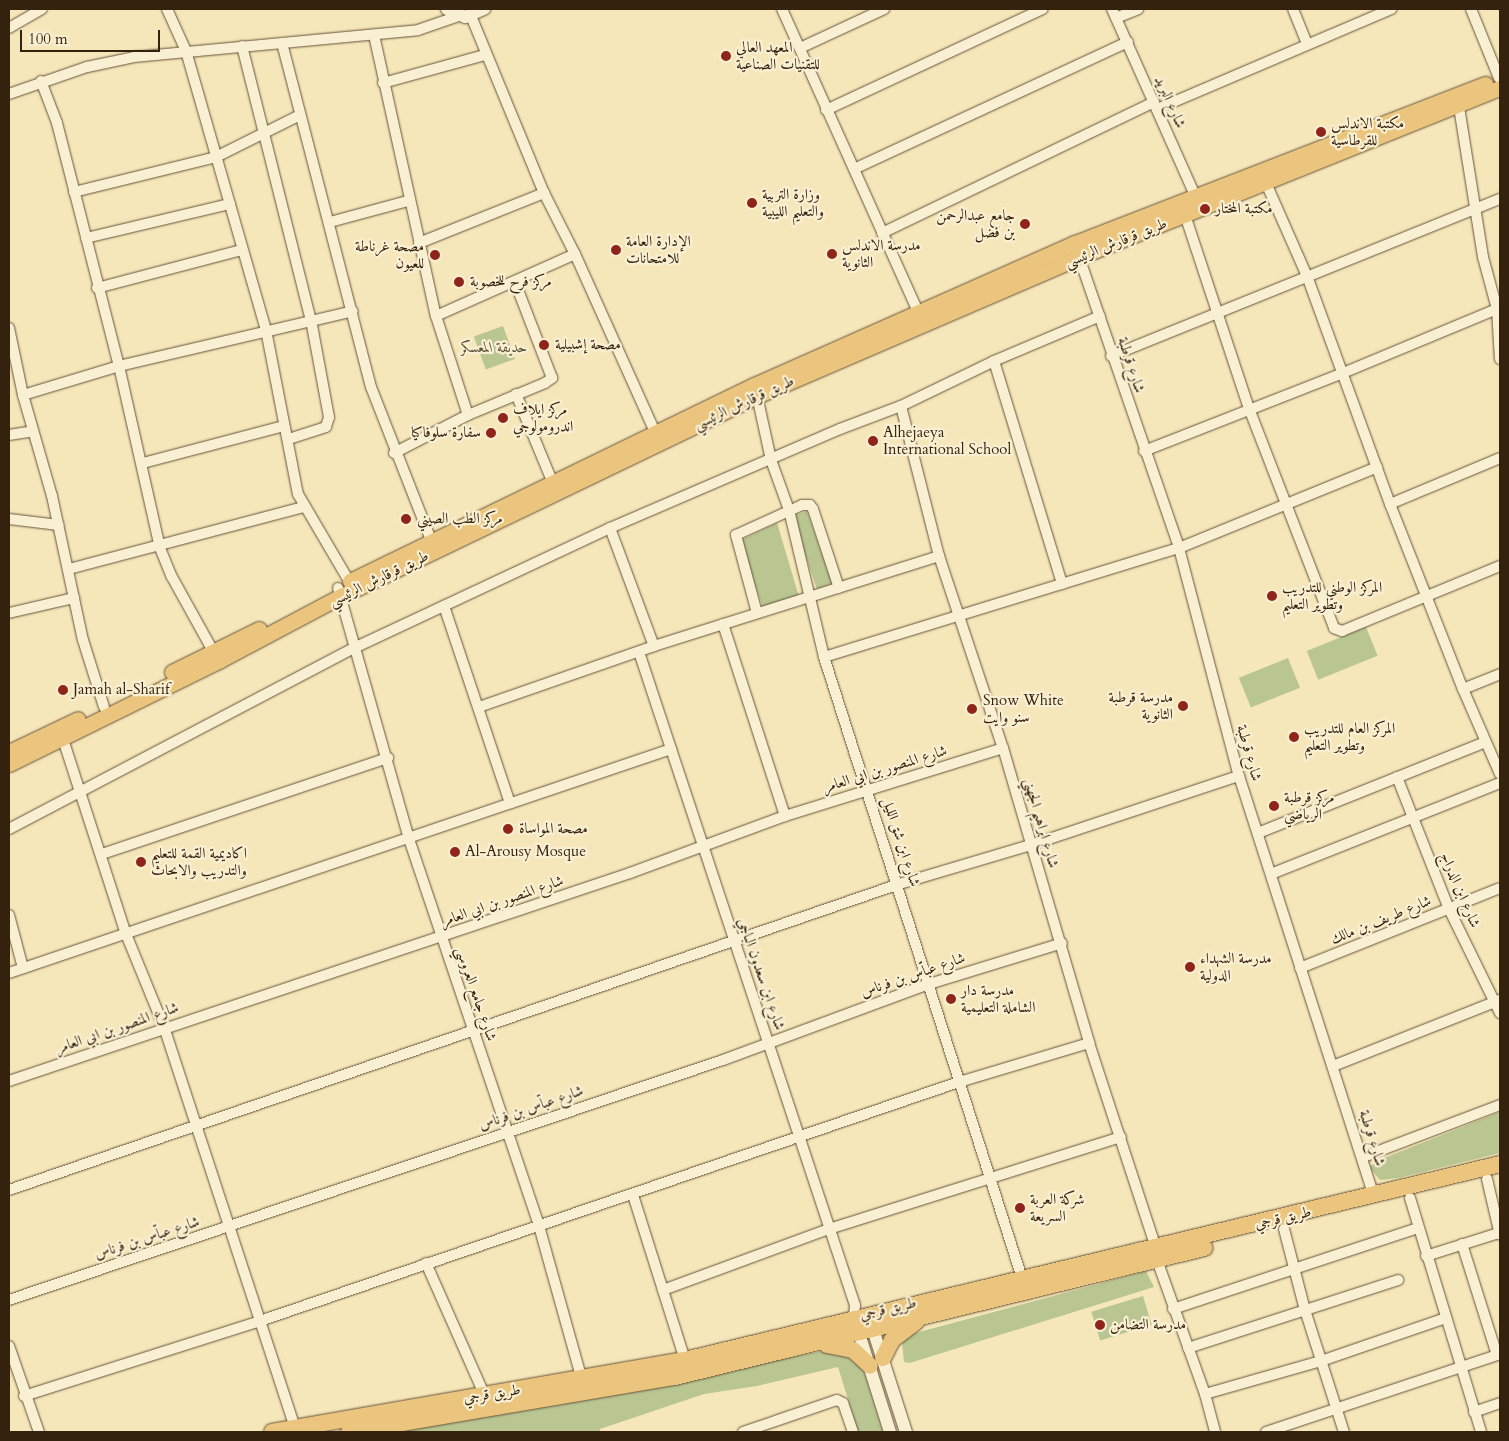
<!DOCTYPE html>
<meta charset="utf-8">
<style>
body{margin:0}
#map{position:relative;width:1509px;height:1441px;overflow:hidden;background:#f6e7ba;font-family:Cardo,Amiri,serif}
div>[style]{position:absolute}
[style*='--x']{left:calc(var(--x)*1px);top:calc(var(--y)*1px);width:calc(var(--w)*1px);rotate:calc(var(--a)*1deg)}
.green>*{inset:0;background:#b9c692;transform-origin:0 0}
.roads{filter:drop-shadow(0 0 1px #655339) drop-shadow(0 0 1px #655339)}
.minor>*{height:10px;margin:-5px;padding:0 5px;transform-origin:5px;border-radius:5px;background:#f9efd2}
.tertiary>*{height:12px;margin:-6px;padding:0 6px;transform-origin:6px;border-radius:6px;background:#f9efd2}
.primary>*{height:15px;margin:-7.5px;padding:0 7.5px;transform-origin:7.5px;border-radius:7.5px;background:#ebc47d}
.trunk>*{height:16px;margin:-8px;padding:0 8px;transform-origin:8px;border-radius:8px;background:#ebc47d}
.dots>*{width:14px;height:14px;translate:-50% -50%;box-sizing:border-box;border:2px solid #f9efd2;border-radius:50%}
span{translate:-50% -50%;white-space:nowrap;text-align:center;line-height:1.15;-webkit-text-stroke:4.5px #f9efd2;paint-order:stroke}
.poi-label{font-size:15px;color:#35220e}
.left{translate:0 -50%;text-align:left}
.right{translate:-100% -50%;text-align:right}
.street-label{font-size:15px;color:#35220e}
.park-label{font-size:15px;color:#5d5336;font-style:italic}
.frame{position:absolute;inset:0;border:10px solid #35220e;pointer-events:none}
.scale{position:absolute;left:20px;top:30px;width:140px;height:22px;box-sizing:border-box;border:2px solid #35220e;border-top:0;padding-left:6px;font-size:15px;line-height:18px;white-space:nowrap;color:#35220e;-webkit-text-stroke:4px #f9efd2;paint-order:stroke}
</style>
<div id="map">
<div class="green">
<i style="left:503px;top:326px;width:35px;height:31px;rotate:70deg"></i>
<i style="left:807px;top:511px;width:77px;height:16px;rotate:71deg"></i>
<i style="clip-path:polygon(777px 523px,800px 600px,763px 607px,739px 541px)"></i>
<i style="left:1366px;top:627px;width:31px;height:64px;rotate:68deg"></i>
<i style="left:1288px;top:658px;width:32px;height:53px;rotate:68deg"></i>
<i style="clip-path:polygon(1500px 1112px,1500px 1153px,1398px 1178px,1380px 1180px,1369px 1167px,1379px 1160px)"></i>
<i style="clip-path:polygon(1146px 1271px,1154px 1287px,910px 1363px,904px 1362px,902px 1342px,908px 1335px)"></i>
<i style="left:1143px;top:1296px;width:30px;height:54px;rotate:73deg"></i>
<i style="clip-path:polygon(833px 1349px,852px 1360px,864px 1371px,883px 1432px,858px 1432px,838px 1367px,757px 1386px,704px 1394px,600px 1429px,600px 1432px,392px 1432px)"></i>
</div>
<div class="roads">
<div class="minor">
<i style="--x:167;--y:9;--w:46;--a:65.7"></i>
<i style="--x:186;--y:51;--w:290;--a:74"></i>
<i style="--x:266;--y:330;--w:167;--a:79"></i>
<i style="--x:298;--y:494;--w:101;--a:59.6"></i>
<i style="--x:782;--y:9;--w:334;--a:65.8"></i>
<i style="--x:1112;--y:9;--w:211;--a:66"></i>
<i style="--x:1293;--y:9;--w:37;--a:68"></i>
<i style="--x:1471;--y:9;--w:74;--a:67.9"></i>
<i style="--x:471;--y:16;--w:191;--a:67.6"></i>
<i style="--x:544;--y:193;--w:68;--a:63.1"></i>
<i style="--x:575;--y:254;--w:195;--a:65.8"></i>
<i style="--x:1116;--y:18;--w:24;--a:-22"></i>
<i style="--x:9;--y:28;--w:38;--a:-30"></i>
<i style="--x:374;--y:35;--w:288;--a:77.6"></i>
<i style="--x:436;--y:316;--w:104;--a:72.1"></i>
<i style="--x:282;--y:43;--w:355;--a:75.5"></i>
<i style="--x:371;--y:387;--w:164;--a:68.6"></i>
<i style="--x:242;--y:46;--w:283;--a:75.9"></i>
<i style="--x:311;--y:320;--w:99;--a:79.5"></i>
<i style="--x:329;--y:417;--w:10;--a:107"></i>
<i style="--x:326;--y:427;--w:40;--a:162"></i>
<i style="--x:800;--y:48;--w:93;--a:-24.9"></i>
<i style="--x:41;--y:81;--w:45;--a:69.1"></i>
<i style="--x:57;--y:123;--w:251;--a:75.7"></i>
<i style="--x:119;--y:366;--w:187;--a:77.3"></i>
<i style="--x:160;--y:548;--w:31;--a:68"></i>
<i style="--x:172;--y:577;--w:85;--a:61"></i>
<i style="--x:383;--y:83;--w:106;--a:-15.4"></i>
<i style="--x:9;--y:94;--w:83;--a:-19.1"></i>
<i style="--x:87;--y:67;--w:48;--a:-12"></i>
<i style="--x:134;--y:57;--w:285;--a:-5.4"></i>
<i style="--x:418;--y:30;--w:43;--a:-18.9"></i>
<i style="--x:1459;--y:107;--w:152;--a:80.9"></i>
<i style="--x:1483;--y:257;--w:54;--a:74.9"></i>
<i style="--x:1497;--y:309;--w:50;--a:86.6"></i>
<i style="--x:1157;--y:109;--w:255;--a:-23.1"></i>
<i style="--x:826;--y:110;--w:239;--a:-25"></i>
<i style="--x:854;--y:169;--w:302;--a:-24.9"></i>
<i style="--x:1266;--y:183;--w:102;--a:66.2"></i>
<i style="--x:1307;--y:276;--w:243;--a:70"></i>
<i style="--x:1390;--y:504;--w:199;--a:68.5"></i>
<i style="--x:1463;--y:689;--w:93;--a:66.5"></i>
<i style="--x:74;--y:192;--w:146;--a:-13.8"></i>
<i style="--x:216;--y:157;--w:94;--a:-26.6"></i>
<i style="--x:1185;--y:215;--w:206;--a:71.7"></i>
<i style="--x:1250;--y:411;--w:233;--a:68.8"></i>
<i style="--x:1334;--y:628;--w:9;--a:21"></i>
<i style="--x:1342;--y:631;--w:171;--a:-22.4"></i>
<i style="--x:330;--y:222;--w:81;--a:-15.1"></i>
<i style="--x:882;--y:233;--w:302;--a:-25.7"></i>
<i style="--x:86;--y:238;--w:148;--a:-13.3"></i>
<i style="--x:419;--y:243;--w:135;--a:-21.8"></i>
<i style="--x:1077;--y:251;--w:314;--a:71"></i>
<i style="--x:1179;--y:548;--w:236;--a:75.3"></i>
<i style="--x:1239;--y:776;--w:442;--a:72.2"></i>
<i style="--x:97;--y:288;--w:150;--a:-14.7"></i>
<i style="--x:436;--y:316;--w:152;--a:-24"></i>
<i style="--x:9;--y:328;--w:68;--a:78.2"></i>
<i style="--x:23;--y:395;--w:105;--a:74"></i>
<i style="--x:52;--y:496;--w:147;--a:77.9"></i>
<i style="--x:83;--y:640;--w:70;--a:72.6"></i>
<i style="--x:1111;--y:356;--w:419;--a:-22"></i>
<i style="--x:994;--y:361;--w:233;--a:73"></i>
<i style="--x:756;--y:391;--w:71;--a:77.7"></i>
<i style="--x:771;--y:460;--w:53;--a:70.2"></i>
<i style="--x:789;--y:510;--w:151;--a:76.6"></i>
<i style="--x:824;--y:657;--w:652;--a:72.32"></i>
<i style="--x:516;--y:394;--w:94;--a:67.5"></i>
<i style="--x:23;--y:395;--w:100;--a:-16.8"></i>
<i style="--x:119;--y:366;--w:240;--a:-13.2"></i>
<i style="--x:901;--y:406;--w:155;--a:75.8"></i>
<i style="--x:939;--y:556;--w:202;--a:71.6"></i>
<i style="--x:1003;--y:748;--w:307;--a:73.7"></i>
<i style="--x:1089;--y:1043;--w:216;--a:71.9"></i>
<i style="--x:9;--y:435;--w:24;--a:-9"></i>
<i style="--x:1144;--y:451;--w:214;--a:-21.4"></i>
<i style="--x:1343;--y:373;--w:167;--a:-22.6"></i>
<i style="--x:1497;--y:309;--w:8;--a:-67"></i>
<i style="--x:394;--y:453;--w:83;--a:-27.2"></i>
<i style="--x:468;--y:415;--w:83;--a:-22.6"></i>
<i style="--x:545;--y:383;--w:9;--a:-36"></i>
<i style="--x:552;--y:378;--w:103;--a:-111.1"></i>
<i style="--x:143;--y:463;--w:146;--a:-14.7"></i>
<i style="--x:1390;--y:504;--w:119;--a:-22.7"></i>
<i style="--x:9;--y:519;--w:50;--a:6.8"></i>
<i style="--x:610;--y:528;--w:126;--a:69.6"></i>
<i style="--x:69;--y:569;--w:243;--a:-14.8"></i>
<i style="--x:338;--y:588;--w:261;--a:74.2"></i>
<i style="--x:409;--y:839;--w:408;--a:71.4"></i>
<i style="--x:539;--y:1226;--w:160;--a:74.4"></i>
<i style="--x:444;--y:606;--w:208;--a:71.5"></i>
<i style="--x:9;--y:613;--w:67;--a:-13"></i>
<i style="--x:757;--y:613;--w:81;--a:-105.1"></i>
<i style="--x:736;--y:535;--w:72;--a:-24.4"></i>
<i style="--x:802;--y:505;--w:8;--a:0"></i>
<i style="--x:810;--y:505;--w:5;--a:53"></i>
<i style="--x:813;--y:509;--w:83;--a:71.8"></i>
<i style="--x:723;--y:624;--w:202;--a:72.1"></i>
<i style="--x:639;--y:652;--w:688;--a:71.7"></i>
<i style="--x:855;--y:1305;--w:12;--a:95"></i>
<i style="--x:824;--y:657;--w:371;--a:-17.1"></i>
<i style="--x:1179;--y:548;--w:214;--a:-22.2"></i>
<i style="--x:1463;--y:689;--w:40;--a:-22"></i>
<i style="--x:479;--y:707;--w:185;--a:-19.2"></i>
<i style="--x:654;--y:646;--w:299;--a:-17.5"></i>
<i style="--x:61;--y:733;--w:211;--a:72.1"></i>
<i style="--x:126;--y:934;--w:100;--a:67.8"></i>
<i style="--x:164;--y:1027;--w:426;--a:71.9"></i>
<i style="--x:1397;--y:777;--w:142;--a:68.5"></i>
<i style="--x:1449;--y:909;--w:116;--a:63.9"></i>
<i style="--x:9;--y:829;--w:390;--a:-27.7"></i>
<i style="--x:354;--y:648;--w:283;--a:-25.1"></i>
<i style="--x:610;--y:528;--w:250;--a:-23.3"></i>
<i style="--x:840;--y:429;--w:65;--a:-20.7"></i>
<i style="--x:901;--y:406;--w:103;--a:-25.8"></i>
<i style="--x:994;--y:361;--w:115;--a:-23"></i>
<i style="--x:1258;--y:833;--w:245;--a:-21.8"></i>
<i style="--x:102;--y:854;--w:302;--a:-18.6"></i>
<i style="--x:1271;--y:874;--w:246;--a:-21.7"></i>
<i style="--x:9;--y:915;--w:55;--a:75.2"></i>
<i style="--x:1300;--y:968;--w:215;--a:-21.8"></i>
<i style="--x:9;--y:973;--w:699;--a:-18.69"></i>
<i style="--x:1333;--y:1066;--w:180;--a:-21.6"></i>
<i style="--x:9;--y:1081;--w:655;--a:-18.52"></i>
<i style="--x:630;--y:873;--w:165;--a:-20.2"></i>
<i style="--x:785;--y:816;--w:228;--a:-17.3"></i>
<i style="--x:1363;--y:1157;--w:147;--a:-20.8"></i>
<i style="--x:1487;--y:1179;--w:57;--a:76.9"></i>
<i style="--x:9;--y:1190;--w:941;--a:-18.97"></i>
<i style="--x:899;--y:884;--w:138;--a:-16.5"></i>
<i style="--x:1031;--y:845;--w:219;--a:-18.4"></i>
<i style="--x:633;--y:1195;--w:173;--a:72.5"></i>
<i style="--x:1410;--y:1198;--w:245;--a:73.1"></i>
<i style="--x:1284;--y:1229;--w:84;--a:75.5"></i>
<i style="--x:1305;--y:1310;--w:128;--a:72.3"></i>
<i style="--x:1462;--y:1244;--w:116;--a:72.5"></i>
<i style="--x:1426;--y:1256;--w:77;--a:-17.5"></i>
<i style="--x:1157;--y:1260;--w:142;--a:70.3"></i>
<i style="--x:1205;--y:1394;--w:39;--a:75"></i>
<i style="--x:426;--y:1263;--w:143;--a:66.1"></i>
<i style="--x:663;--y:1290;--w:177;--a:-20.2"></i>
<i style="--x:829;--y:1229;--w:306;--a:-17.5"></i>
<i style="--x:9;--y:1300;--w:753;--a:-18.58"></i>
<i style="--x:723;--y:1060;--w:220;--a:-20.3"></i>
<i style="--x:929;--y:984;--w:139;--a:-17.1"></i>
<i style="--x:1173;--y:1309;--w:258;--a:-18.3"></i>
<i style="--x:9;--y:1346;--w:91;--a:70.8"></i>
<i style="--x:1188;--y:1348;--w:221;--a:-17.9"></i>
<i style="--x:1205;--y:1394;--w:121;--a:-15.9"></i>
<i style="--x:1321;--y:1361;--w:132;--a:-19"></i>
<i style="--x:24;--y:1396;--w:248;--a:-17.6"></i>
<i style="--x:260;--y:1321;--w:739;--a:-18.88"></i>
<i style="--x:959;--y:1082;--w:136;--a:-16.7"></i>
<i style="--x:1474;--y:1412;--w:28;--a:-19"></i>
<i style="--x:743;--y:1432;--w:99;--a:-18.8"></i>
<i style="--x:837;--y:1400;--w:7;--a:27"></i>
<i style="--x:843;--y:1403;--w:31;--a:71"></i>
<i style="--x:1266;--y:1432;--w:247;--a:-18.4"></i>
</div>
<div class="tertiary">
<i style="--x:447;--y:9;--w:20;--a:24"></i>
<i style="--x:465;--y:17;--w:21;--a:-23"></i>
<i style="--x:870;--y:1320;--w:118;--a:72.2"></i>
<i style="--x:856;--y:1324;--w:113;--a:72.5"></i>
</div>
<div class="primary">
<i style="--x:350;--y:581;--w:449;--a:-25.9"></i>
<i style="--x:754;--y:385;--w:351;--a:-23.9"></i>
<i style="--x:1075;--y:243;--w:440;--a:-21.2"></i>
<i style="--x:172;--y:672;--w:97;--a:-26.3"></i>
<i style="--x:9;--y:752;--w:76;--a:-25.6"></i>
<i style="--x:9;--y:764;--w:235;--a:-26.2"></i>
<i style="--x:220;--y:660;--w:137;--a:-27.9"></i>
<i style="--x:341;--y:596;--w:462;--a:-25.7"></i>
<i style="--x:757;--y:396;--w:351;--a:-23.3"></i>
<i style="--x:1079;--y:257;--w:454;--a:-21.9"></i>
</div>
<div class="trunk">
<i style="--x:827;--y:1345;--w:26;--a:11"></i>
<i style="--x:853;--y:1350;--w:23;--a:43"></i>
<i style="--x:883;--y:1358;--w:20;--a:-63"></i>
<i style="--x:892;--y:1340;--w:30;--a:-37"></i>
<i style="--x:272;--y:1432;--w:419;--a:-9.9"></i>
<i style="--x:685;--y:1360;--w:838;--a:-13.52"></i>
<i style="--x:349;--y:1432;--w:331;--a:-9.6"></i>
<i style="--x:675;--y:1377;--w:545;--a:-13.7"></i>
</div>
</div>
<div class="dots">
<i style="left:726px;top:56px;background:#8f2418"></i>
<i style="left:1321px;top:132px;background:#8f2418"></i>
<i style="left:752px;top:203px;background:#8f2418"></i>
<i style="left:1205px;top:209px;background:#8f2418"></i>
<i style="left:1025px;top:224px;background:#8f2418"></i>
<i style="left:616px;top:250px;background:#8f2418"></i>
<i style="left:832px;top:254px;background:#8f2418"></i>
<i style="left:435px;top:255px;background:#8f2418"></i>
<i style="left:459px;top:282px;background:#8f2418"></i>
<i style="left:544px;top:345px;background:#8f2418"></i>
<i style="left:503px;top:418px;background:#8f2418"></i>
<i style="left:491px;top:433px;background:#8f2418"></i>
<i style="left:873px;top:441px;background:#8f2418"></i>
<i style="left:406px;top:519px;background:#8f2418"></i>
<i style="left:1272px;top:596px;background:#8f2418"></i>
<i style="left:63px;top:690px;background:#8f2418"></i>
<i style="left:1183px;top:706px;background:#8f2418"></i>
<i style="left:972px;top:709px;background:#8f2418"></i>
<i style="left:1294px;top:737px;background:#8f2418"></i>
<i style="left:1274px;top:806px;background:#8f2418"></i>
<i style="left:508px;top:829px;background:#8f2418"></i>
<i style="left:455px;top:852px;background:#8f2418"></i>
<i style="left:141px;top:862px;background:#8f2418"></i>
<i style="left:1190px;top:967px;background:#8f2418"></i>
<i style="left:951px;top:999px;background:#8f2418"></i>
<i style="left:1020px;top:1208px;background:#8f2418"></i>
<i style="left:1100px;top:1325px;background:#8f2418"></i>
</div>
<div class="poi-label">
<span class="left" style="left:736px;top:56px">المعهد العالي<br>للتقنيات الصناعية</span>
<span class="left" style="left:1331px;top:132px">مكتبة الاندلس<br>للقرطاسية</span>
<span class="left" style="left:762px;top:203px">وزارة التربية<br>والتعليم الليبية</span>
<span class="left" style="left:1215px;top:209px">مكتبة المختار</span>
<span class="right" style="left:1015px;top:224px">جامع عبدالرحمن<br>بن فضل</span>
<span class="left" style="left:626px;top:250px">الإدارة العامة<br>للامتحانات</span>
<span class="left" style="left:842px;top:254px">مدرسة الاندلس<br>الثانوية</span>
<span class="right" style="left:424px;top:255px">مصحة غرناطة<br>للعيون</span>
<span class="left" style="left:470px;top:282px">مركز فرح للخصوبة</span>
<span class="left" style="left:555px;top:345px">مصحة إشبيلية</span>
<span class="left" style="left:513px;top:418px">مركز ايلاف<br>اندرومولوجي</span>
<span class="left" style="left:883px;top:441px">Alhejaeya<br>International School</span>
<span class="right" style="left:481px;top:433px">سفارة سلوفاكيا</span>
<span class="left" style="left:417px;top:519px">مركز الطب الصيني</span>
<span class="left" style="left:1282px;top:596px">المركز الوطني للتدريب<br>وتطوير التعليم</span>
<span class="left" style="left:73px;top:690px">Jamah al-Sharif</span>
<span class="right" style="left:1173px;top:706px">مدرسة قرطبة<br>الثانوية</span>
<span class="left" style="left:983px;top:709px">Snow White<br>سنو وايت</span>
<span class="left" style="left:1304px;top:737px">المركز العام للتدريب<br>وتطوير التعليم</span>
<span class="left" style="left:1284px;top:806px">مركز قرطبة<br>الرياضي</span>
<span class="left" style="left:519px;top:829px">مصحة المواساة</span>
<span class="left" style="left:465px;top:852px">Al-Arousy Mosque</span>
<span class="left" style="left:151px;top:862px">اكاديمية القمة للتعليم<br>والتدريب والابحاث</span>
<span class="left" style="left:1200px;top:967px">مدرسة الشهداء<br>الدولية</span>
<span class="left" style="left:961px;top:999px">مدرسة دار<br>الشاملة التعليمية</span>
<span class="left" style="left:1030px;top:1208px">شركة العربة<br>السريعة</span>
<span class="left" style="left:1110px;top:1325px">مدرسة التضامن</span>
</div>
<div class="street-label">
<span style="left:1170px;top:102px;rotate:66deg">شارع البريد</span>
<span style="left:1116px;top:243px;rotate:-22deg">طريق قرقارش الرئيسي</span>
<span style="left:1131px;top:365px;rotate:72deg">شارع قرطبة</span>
<span style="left:744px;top:403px;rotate:-25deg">طريق قرقارش الرئيسي</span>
<span style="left:379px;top:579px;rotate:-26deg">طريق قرقارش الرئيسي</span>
<span style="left:1249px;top:753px;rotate:74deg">شارع قرطبة</span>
<span style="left:885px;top:769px;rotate:-17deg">شارع المنصور بن ابي العامر</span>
<span style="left:1041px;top:823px;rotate:74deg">شارع ابراهيم الجهني</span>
<span style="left:901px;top:842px;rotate:72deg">شارع ابن شق الليل</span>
<span style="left:1460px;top:890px;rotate:67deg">شارع ابن الدراج</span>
<span style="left:502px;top:901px;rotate:-19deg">شارع المنصور بن ابي العامر</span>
<span style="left:1381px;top:920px;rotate:-22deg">شارع طريف بن مالك</span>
<span style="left:761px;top:974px;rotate:71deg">شارع ابن سعدون الباجي</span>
<span style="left:913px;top:975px;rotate:-19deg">شارع عباّس بن فرناس</span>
<span style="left:476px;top:994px;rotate:71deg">شارع جامع العروسي</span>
<span style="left:117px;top:1028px;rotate:-19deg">شارع المنصور بن ابي العامر</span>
<span style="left:531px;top:1108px;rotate:-19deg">شارع عباّس بن فرناس</span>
<span style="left:1372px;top:1138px;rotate:73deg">شارع قرطبة</span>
<span style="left:1283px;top:1218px;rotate:-13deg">طريق قرجي</span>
<span style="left:147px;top:1238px;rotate:-18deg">شارع عباّس بن فرناس</span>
<span style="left:888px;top:1309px;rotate:-13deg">طريق قرجي</span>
<span style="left:492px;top:1394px;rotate:-9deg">طريق قرجي</span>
</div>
<div class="park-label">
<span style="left:494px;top:348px">حديقة المعسكر</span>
</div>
<div class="frame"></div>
<div class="scale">100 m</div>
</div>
